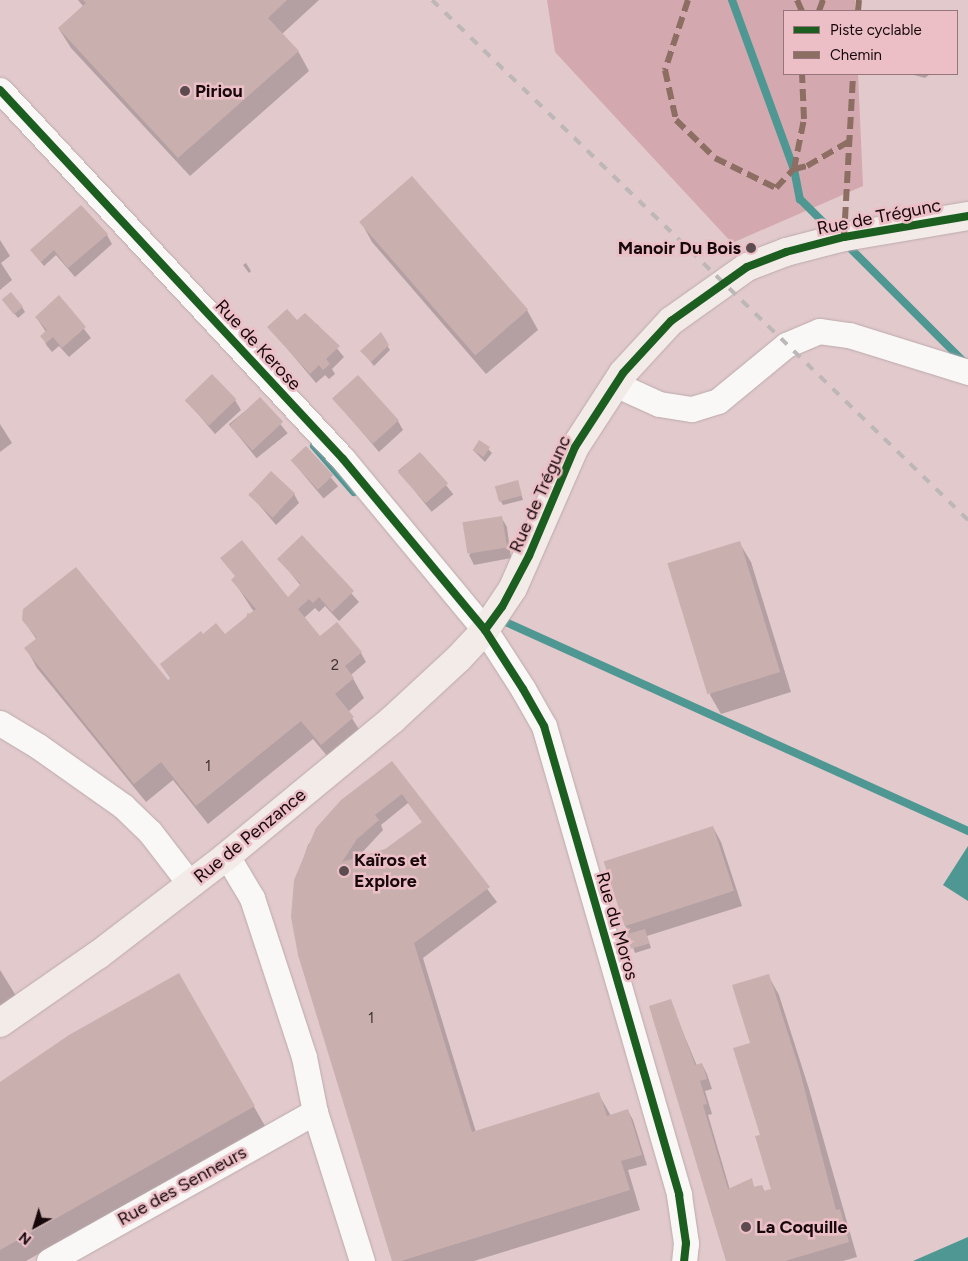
<!DOCTYPE html>
<meta charset="utf-8">
<style>
body{margin:0}
#map{position:relative;width:968px;height:1261px;overflow:hidden;background:#e1c9cc;font-family:Figtree,sans-serif}
div>[style]{position:absolute}
[style*='--x']{left:calc(var(--x)*1px);top:calc(var(--y)*1px);width:calc(var(--w)*1px);rotate:calc(var(--a)*1deg)}
.green>*{inset:0;background:#d3a8ae}
.water>*{inset:0;background:#4f9793}
.shadow>*{inset:0;background:#0003;transform-origin:0 0}
.stream>*{height:8px;margin:-4px;padding:0 4px;transform-origin:4px;border-radius:4px;background:#4f9793}
.building>*{inset:0;background:#c9b0af;transform-origin:0 0}
.roads{filter:drop-shadow(0 0 1px #bcaaac) drop-shadow(0 0 1px #bcaaac)}
.minor>*{height:25px;margin:-12.5px;padding:0 12.5px;transform-origin:12.5px;border-radius:12.5px;background:#faf7f7}
.major>*{height:28px;margin:-14px;padding:0 14px;transform-origin:14px;border-radius:14px;background:#f2ebe7}
.rail>*{height:4px;margin-top:-2px;transform-origin:0;background:repeating-linear-gradient(90deg,#bdb7b8 0 9px,transparent 0 18px)}
.quiet>*{height:6px;margin-top:-3px;transform-origin:0;background:repeating-linear-gradient(90deg,#8d6e63 0 12px,transparent 0 18px)}
.cycleway>*{height:8px;margin:-4px;padding:0 4px;transform-origin:4px;border-radius:4px;background:#1b5e20}
.dots>*{width:14px;height:14px;translate:-50% -50%;box-sizing:border-box;border:2px solid #ebbfc5;border-radius:50%}
span{translate:-50% -50%;white-space:nowrap;text-align:center;line-height:1.15;-webkit-text-stroke:5px #ebbfc5;paint-order:stroke}
.number-label{font-size:15px;color:#433234}
.number-label span{-webkit-text-stroke-width:0}
.poi-label{font-size:18px;color:#16080b;font-weight:700}
.left{translate:0 -50%;text-align:left}
.right{translate:-100% -50%;text-align:right}
.street-label{font-size:18px;color:#16080b}
.legend{position:absolute;left:783px;top:10px;width:175px;height:65px;box-sizing:border-box;background:#ebbfc5;border:1px solid #96767b;margin:0;padding:6px 9px;list-style:none;font-size:15px;color:#16080b}
.legend li{display:flex;align-items:center;gap:10px;height:25px}
.legend b{width:25px;border:1px solid #96767b}
.north{position:absolute;left:10px;top:1201px;width:50px;height:50px;-webkit-text-stroke:4px #ebbfc5;paint-order:stroke;rotate:219deg;font-size:14px;font-weight:700;line-height:20px;text-align:center;color:#16080b}
.north::after{content:'';display:block;margin:auto;width:18px;height:22px;background:#16080b;clip-path:polygon(50% 0,100% 100%,50% 72%,0 100%)}
</style>
<div id="map">
<div class="green">
<i style="clip-path:polygon(547px 0,855px 0,855px 11px,784px 11px,784px 74px,858px 74px,863px 186px,732px 243px,555px 52px)"></i>
</div>
<div class="water">
<i style="clip-path:polygon(968px 846px,968px 901px,943px 885px)"></i>
<i style="clip-path:polygon(968px 1237px,968px 1261px,913px 1261px)"></i>
</div>
<div class="shadow">
<i style="clip-path:polygon(78px 0,319px 0,282px 34px,298px 51px,309px 71px,190px 176px,71px 48px,59px 29px,83px 6px)"></i>
<i style="clip-path:polygon(910px 74px,930px 74px,925px 78px)"></i>
<i style="clip-path:polygon(361px 222px,527px 310px,538px 330px,486px 374px,372px 242px)"></i>
<i style="clip-path:polygon(107px 235px,112px 244px,75px 277px,56px 255px,44px 266px,34px 254px)"></i>
<i style="clip-path:polygon(0 240px,10px 256px,1px 263px,12px 280px,0 290px)"></i>
<i style="clip-path:polygon(246px 263px,251px 271px,249px 273px,243px 265px)"></i>
<i style="clip-path:polygon(59px 297px,91px 338px,69px 357px,59px 346px,52px 352px,47px 346px,42px 336px,46px 332px,36px 317px)"></i>
<i style="clip-path:polygon(6px 304px,22px 307px,25px 312px,18px 318px)"></i>
<i style="clip-path:polygon(297px 322px,317px 324px,344px 357px,332px 369px,335px 374px,329px 379px,325px 375px,316px 383px,269px 327px)"></i>
<i style="clip-path:polygon(380px 334px,390px 350px,374px 366px,362px 351px)"></i>
<i style="left:260px;top:399px;width:44px;height:40px;rotate:51deg"></i>
<i style="clip-path:polygon(334px 399px,398px 421px,403px 430px,379px 452px)"></i>
<i style="clip-path:polygon(186px 400px,235px 400px,241px 410px,215px 434px)"></i>
<i style="clip-path:polygon(0 424px,12px 443px,0 452px)"></i>
<i style="clip-path:polygon(480px 441px,492px 453px,485px 462px,473px 450px)"></i>
<i style="left:306px;top:448px;width:50px;height:19px;rotate:50deg"></i>
<i style="left:420px;top:453px;width:53px;height:28px;rotate:51deg"></i>
<i style="clip-path:polygon(517px 481px,523px 500px,503px 505px,500px 500px)"></i>
<i style="clip-path:polygon(249px 493px,294px 494px,299px 503px,276px 525px)"></i>
<i style="clip-path:polygon(501px 517px,507px 527px,511px 558px,474px 565px,469px 555px)"></i>
<i style="clip-path:polygon(302px 537px,359px 602px,339px 621px,325px 606px,319px 612px,315px 608px,304px 618px,323px 642px,361px 653px,366px 662px,351px 675px,364px 698px,348px 712px,364px 737px,333px 763px,313px 739px,208px 824px,173px 780px,146px 802px,37px 668px,26px 648px,37px 640px,23px 620px,168px 682px,171px 679px,161px 665px,203px 635px,225px 636px,254px 612px,233px 580px,288px 598px,301px 586px,279px 559px)"></i>
<i style="clip-path:polygon(739px 542px,751px 562px,791px 692px,721px 714px,710px 695px)"></i>
<i style="clip-path:polygon(evenodd,392px 763px,497px 902px,423px 958px,476px 1132px,598px 1093px,611px 1116px,628px 1111px,633px 1120px,647px 1165px,628px 1170px,640px 1210px,474px 1261px,393px 1261px,296px 880px,308px 845px,342px 801px,392px 763px,408px 803px,423px 823px,385px 850px,356px 859px,383px 830px,381px 825px,408px 803px)"></i>
<i style="clip-path:polygon(713px 827px,721px 842px,742px 906px,647px 936px,651px 948px,635px 953px,625px 925px)"></i>
<i style="clip-path:polygon(0 970px,18px 999px,0 1011px)"></i>
<i style="clip-path:polygon(179px 975px,265px 1126px,26px 1261px,0 1261px,0 1083px)"></i>
<i style="clip-path:polygon(768px 975px,779px 995px,809px 1089px,857px 1257px,843px 1261px,727px 1261px,670px 1001px,697px 1066px,702px 1064px,707px 1074px,712px 1089px,705px 1091px,712px 1114px,708px 1115px,730px 1190px,751px 1180px,754px 1187px,762px 1186px,765px 1192px,773px 1190px,761px 1136px,752px 1044px)"></i>
</div>
<div class="stream">
<i style="--x:732;--y:0;--w:180;--a:69.9"></i>
<i style="--x:794;--y:169;--w:31;--a:79"></i>
<i style="--x:800;--y:199;--w:49;--a:45"></i>
<i style="--x:844;--y:242;--w:168;--a:45"></i>
<i style="--x:314;--y:446;--w:61;--a:49"></i>
<i style="--x:499;--y:619;--w:515;--a:24.32"></i>
</div>
<div class="building">
<i style="clip-path:polygon(83px 0,287px 0,268px 18px,299px 51px,178px 158px,58px 28px,86px 3px)"></i>
<i style="left:412px;top:176px;width:177px;height:70px;rotate:49deg"></i>
<i style="clip-path:polygon(81px 205px,108px 234px,68px 268px,54px 250px,41px 262px,30px 250px)"></i>
<i style="left:11px;top:292px;width:19px;height:12px;rotate:51deg"></i>
<i style="clip-path:polygon(59px 295px,86px 327px,62px 348px,53px 337px,46px 343px,40px 336px,47px 330px,35px 317px)"></i>
<i style="clip-path:polygon(287px 309px,297px 320px,305px 313px,340px 346px,326px 359px,330px 364px,323px 370px,319px 365px,310px 374px,267px 327px)"></i>
<i style="clip-path:polygon(381px 332px,389px 345px,371px 362px,360px 351px)"></i>
<i style="left:212px;top:374px;width:35px;height:38px;rotate:46deg"></i>
<i style="left:358px;top:375px;width:61px;height:35px;rotate:48deg"></i>
<i style="left:260px;top:397px;width:34px;height:42px;rotate:47deg"></i>
<i style="left:479px;top:440px;width:13px;height:12px;rotate:32deg"></i>
<i style="left:306px;top:446px;width:40px;height:21px;rotate:47deg"></i>
<i style="left:420px;top:452px;width:42px;height:30px;rotate:48deg"></i>
<i style="left:271px;top:471px;width:33px;height:33px;rotate:43deg"></i>
<i style="left:518px;top:480px;width:16px;height:24px;rotate:75deg"></i>
<i style="left:502px;top:516px;width:32px;height:40px;rotate:81deg"></i>
<i style="clip-path:polygon(302px 535px,354px 591px,332px 612px,319px 597px,313px 603px,309px 599px,298px 609px,320px 636px,337px 622px,362px 652px,345px 666px,354px 678px,335px 694px,354px 717px,321px 745px,301px 721px,196px 806px,161px 762px,134px 784px,24px 648px,37px 638px,22px 620px,23px 609px,76px 567px,168px 680px,171px 678px,160px 664px,201px 631px,203px 634px,216px 623px,225px 634px,246px 617px,248px 612px,249px 614px,256px 609px,231px 580px,235px 576px,220px 558px,242px 540px,288px 597px,301px 584px,277px 559px)"></i>
<i style="left:740px;top:541px;width:137px;height:76px;rotate:73deg"></i>
<i style="clip-path:polygon(evenodd,392px 761px,490px 887px,414px 943px,472px 1132px,599px 1092px,607px 1116px,628px 1109px,642px 1155px,621px 1161px,630px 1190px,401px 1261px,392px 1261px,298px 955px,291px 917px,294px 880px,316px 828px,341px 800px,392px 761px,402px 794px,422px 822px,385px 849px,342px 862px,357px 839px,379px 820px,375px 815px,402px 794px)"></i>
<i style="left:713px;top:826px;width:68px;height:115px;rotate:72deg"></i>
<i style="left:645px;top:929px;width:15px;height:19px;rotate:74deg"></i>
<i style="clip-path:polygon(179px 973px,255px 1106px,0 1250px,0 1082px,69px 1035px)"></i>
<i style="clip-path:polygon(769px 974px,799px 1068px,836px 1210px,840px 1209px,849px 1242px,785px 1261px,726px 1261px,649px 1006px,671px 999px,695px 1065px,702px 1063px,707px 1079px,700px 1081px,707px 1104px,703px 1105px,728px 1189px,752px 1178px,754px 1187px,762px 1185px,764px 1191px,771px 1189px,755px 1136px,760px 1135px,733px 1048px,750px 1043px,732px 985px)"></i>
</div>
<div class="roads">
<div class="minor">
<i style="--x:0;--y:90;--w:504;--a:47.09"></i>
<i style="--x:343;--y:459;--w:222;--a:50.3"></i>
<i style="--x:485;--y:630;--w:70;--a:57.2"></i>
<i style="--x:523;--y:689;--w:43;--a:60.4"></i>
<i style="--x:544;--y:726;--w:488;--a:73.9"></i>
<i style="--x:679;--y:1195;--w:49;--a:81.7"></i>
<i style="--x:686;--y:1243;--w:18;--a:96"></i>
<i style="--x:615;--y:384;--w:48;--a:24.4"></i>
<i style="--x:659;--y:404;--w:33;--a:9"></i>
<i style="--x:692;--y:409;--w:27;--a:-17"></i>
<i style="--x:718;--y:401;--w:88;--a:-39.5"></i>
<i style="--x:786;--y:345;--w:36;--a:-23"></i>
<i style="--x:819;--y:331;--w:30;--a:8"></i>
<i style="--x:849;--y:335;--w:125;--a:17.3"></i>
<i style="--x:0;--y:723;--w:44;--a:31.2"></i>
<i style="--x:38;--y:746;--w:104;--a:35.2"></i>
<i style="--x:123;--y:806;--w:37;--a:44"></i>
<i style="--x:150;--y:832;--w:66;--a:52.4"></i>
<i style="--x:227;--y:856;--w:49;--a:59.2"></i>
<i style="--x:252;--y:898;--w:167;--a:71.9"></i>
<i style="--x:304;--y:1057;--w:56;--a:78.7"></i>
<i style="--x:315;--y:1112;--w:156;--a:72.5"></i>
<i style="--x:49;--y:1261;--w:305;--a:-29.3"></i>
</div>
<div class="major">
<i style="--x:0;--y:1023;--w:119;--a:-34.8"></i>
<i style="--x:98;--y:955;--w:163;--a:-37.5"></i>
<i style="--x:227;--y:856;--w:214;--a:-39.5"></i>
<i style="--x:392;--y:720;--w:91;--a:-42.8"></i>
<i style="--x:459;--y:658;--w:38;--a:-47"></i>
<i style="--x:485;--y:630;--w:50;--a:-56.3"></i>
<i style="--x:513;--y:588;--w:154;--a:-66.3"></i>
<i style="--x:575;--y:447;--w:88;--a:-57"></i>
<i style="--x:623;--y:373;--w:71;--a:-47.3"></i>
<i style="--x:671;--y:321;--w:93;--a:-35.4"></i>
<i style="--x:747;--y:267;--w:42;--a:-21"></i>
<i style="--x:786;--y:252;--w:60;--a:-14.5"></i>
<i style="--x:844;--y:237;--w:126;--a:-9.6"></i>
</div>
</div>
<div class="rail">
<i style="--x:432;--y:0;--w:747;--a:44.13"></i>
</div>
<div class="quiet">
<i style="--x:688;--y:0;--w:74;--a:108.2"></i>
<i style="--x:665;--y:70;--w:51;--a:77.6"></i>
<i style="--x:676;--y:120;--w:54;--a:44.3"></i>
<i style="--x:715;--y:158;--w:68;--a:26.2"></i>
<i style="--x:776;--y:188;--w:26;--a:-47"></i>
<i style="--x:794;--y:169;--w:13;--a:-13"></i>
<i style="--x:807;--y:166;--w:48;--a:-30.3"></i>
<i style="--x:797;--y:0;--w:12;--a:66"></i>
<i style="--x:819;--y:11;--w:12;--a:-70"></i>
<i style="--x:858;--y:11;--w:11;--a:-85"></i>
<i style="--x:794;--y:169;--w:51;--a:-78.7"></i>
<i style="--x:804;--y:119;--w:45;--a:-92.5"></i>
<i style="--x:844;--y:237;--w:163;--a:-86.8"></i>
</div>
<div class="cycleway">
<i style="--x:0;--y:90;--w:504;--a:47.09"></i>
<i style="--x:343;--y:459;--w:222;--a:50.3"></i>
<i style="--x:485;--y:630;--w:70;--a:57.2"></i>
<i style="--x:523;--y:689;--w:43;--a:60.4"></i>
<i style="--x:544;--y:726;--w:488;--a:73.9"></i>
<i style="--x:679;--y:1195;--w:49;--a:81.7"></i>
<i style="--x:686;--y:1243;--w:18;--a:96"></i>
<i style="--x:485;--y:630;--w:29;--a:-54"></i>
<i style="--x:502;--y:607;--w:58;--a:-62.1"></i>
<i style="--x:529;--y:556;--w:118;--a:-67.1"></i>
<i style="--x:575;--y:447;--w:88;--a:-57"></i>
<i style="--x:623;--y:373;--w:71;--a:-47.3"></i>
<i style="--x:671;--y:321;--w:93;--a:-35.4"></i>
<i style="--x:747;--y:267;--w:42;--a:-21"></i>
<i style="--x:786;--y:252;--w:60;--a:-14.5"></i>
<i style="--x:844;--y:237;--w:126;--a:-9.6"></i>
</div>
<div class="dots">
<i style="left:185px;top:91px;background:#5d4c4f"></i>
<i style="left:751px;top:248px;background:#5d4c4f"></i>
<i style="left:344px;top:871px;background:#5d4c4f"></i>
<i style="left:746px;top:1227px;background:#5d4c4f"></i>
</div>
<div class="number-label">
<span style="left:335px;top:666px">2</span>
<span style="left:208px;top:767px">1</span>
<span style="left:371px;top:1019px">1</span>
</div>
<div class="poi-label">
<span class="left" style="left:195px;top:91px">Piriou</span>
<span class="right" style="left:741px;top:248px">Manoir Du Bois</span>
<span class="left" style="left:354px;top:871px">Kaïros et<br>Explore</span>
<span class="left" style="left:756px;top:1227px">La Coquille</span>
</div>
<div class="street-label">
<span style="left:879px;top:217px;rotate:-11deg">Rue de Trégunc</span>
<span style="left:258px;top:345px;rotate:47deg">Rue de Kerose</span>
<span style="left:540px;top:494px;rotate:-66deg">Rue de Trégunc</span>
<span style="left:250px;top:836px;rotate:-39deg">Rue de Penzance</span>
<span style="left:617px;top:926px;rotate:74deg">Rue du Moros</span>
<span style="left:182px;top:1186px;rotate:-29deg">Rue des Senneurs</span>
</div>
<ul class="legend">
<li><b style="height:6px;background:#1b5e20"></b>Piste cyclable</li>
<li><b style="height:6px;background:#8d6e63"></b>Chemin</li>
</ul>
<div class="north">N</div>
</div>
